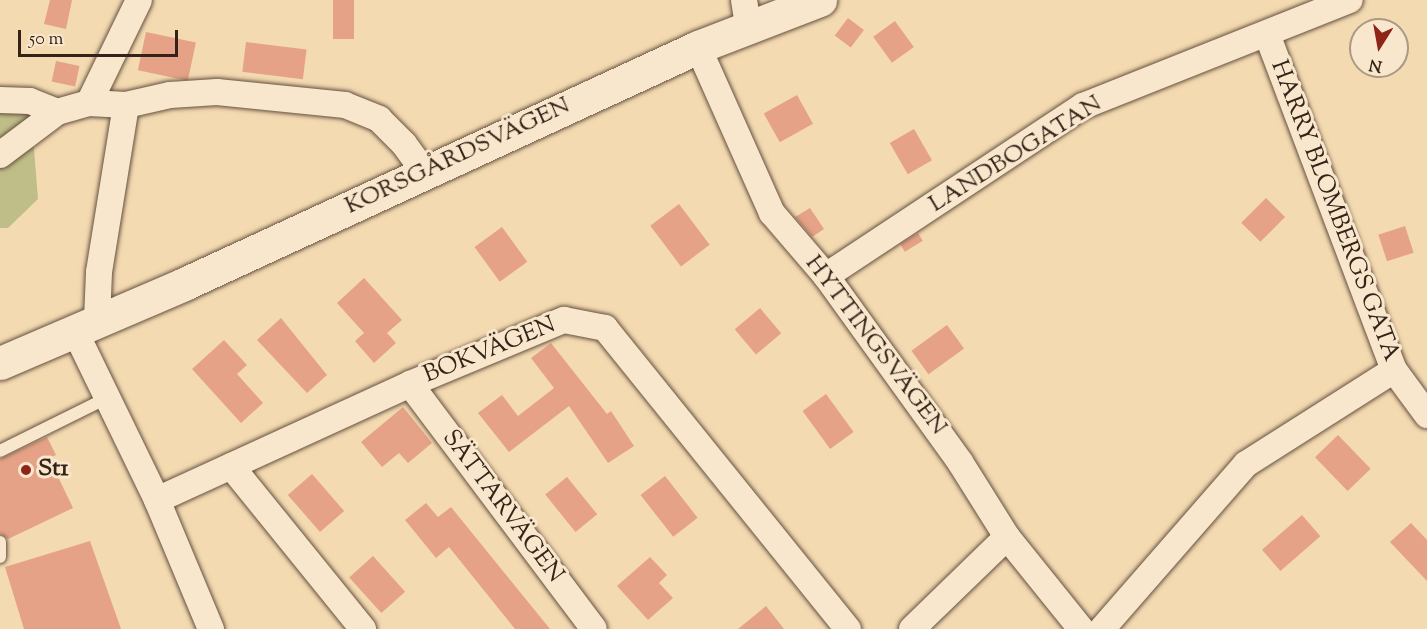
<!DOCTYPE html>
<meta charset="utf-8">
<style>
body{margin:0}
#map{position:relative;width:1427px;height:629px;overflow:hidden;background:#f4dab1;font-family:"Sorts Mill Goudy",serif}
div>[style]{position:absolute}
[style*='--x']{left:calc(var(--x)*1px);top:calc(var(--y)*1px);width:calc(var(--w)*1px);rotate:calc(var(--a)*1deg)}
.green>*{inset:0;background:#c0be88}
.building>*{inset:0;background:#e5a286;transform-origin:0 0}
.roads{filter:drop-shadow(0 0 2px #655140) drop-shadow(0 0 2px #655140)}
.lane>*{height:12px;margin:-6px;padding:0 6px;transform-origin:6px;border-radius:6px;background:#f8e7cc}
.street>*{height:26px;margin:-13px;padding:0 13px;transform-origin:13px;border-radius:13px;background:#f8e7cc}
.secondary>*{height:33px;margin:-16.5px;padding:0 16.5px;transform-origin:16.5px;border-radius:16.5px;background:#f8e7cc}
.dots>*{width:16px;height:16px;translate:-50% -50%;box-sizing:border-box;border:3px solid #f8e7cc;border-radius:50%}
span{translate:-50% -50%;white-space:nowrap;text-align:center;line-height:1.15;-webkit-text-stroke:6px #f8e7cc;paint-order:stroke}
.street-label{font-size:24px;color:#35231a}
.poi-label{font-size:24px;color:#35231a;font-weight:700}
.left{translate:0 -50%;text-align:left}
.north{position:absolute;left:1349px;top:18px;width:60px;height:60px;box-sizing:border-box;background:#f8e7cc;border:2px solid #aa9985;border-radius:50%;rotate:191deg;font-size:16px;font-weight:700;line-height:24px;text-align:center;color:#35231a}
.north::after{content:'';display:block;margin:auto;width:21px;height:27px;background:#8f2418;clip-path:polygon(50% 0,100% 100%,50% 72%,0 100%)}
.scale{position:absolute;left:18px;top:30px;width:160px;height:27px;box-sizing:border-box;border:3px solid #35231a;border-top:0;padding-left:8px;font-size:18px;line-height:21px;white-space:nowrap;color:#35231a;-webkit-text-stroke:4px #f8e7cc;paint-order:stroke}
</style>
<div id="map">
<div class="green">
<i style="clip-path:polygon(0 109px,31px 111px,38px 199px,8px 228px,0 228px)"></i>
</div>
<div class="building">
<i style="clip-path:polygon(50px 0,72px 0,66px 29px,44px 24px)"></i>
<i style="left:333px;top:0;width:21px;height:39px"></i>
<i style="left:848px;top:18px;width:20px;height:22px;rotate:37deg"></i>
<i style="left:895px;top:21px;width:32px;height:27px;rotate:54deg"></i>
<i style="left:146px;top:32px;width:51px;height:39px;rotate:12deg"></i>
<i style="left:246px;top:42px;width:61px;height:30px;rotate:7deg"></i>
<i style="left:56px;top:61px;width:24px;height:21px;rotate:12deg"></i>
<i style="left:797px;top:95px;width:33px;height:38px;rotate:61deg"></i>
<i style="left:914px;top:129px;width:36px;height:28px;rotate:60deg"></i>
<i style="left:1266px;top:198px;width:27px;height:35px;rotate:45deg"></i>
<i style="left:679px;top:204px;width:51px;height:36px;rotate:53deg"></i>
<i style="clip-path:polygon(810px 208px,824px 229px,812px 237px,795px 217px)"></i>
<i style="left:1405px;top:226px;width:28px;height:28px;rotate:72deg"></i>
<i style="left:502px;top:227px;width:43px;height:34px;rotate:54deg"></i>
<i style="left:918px;top:233px;width:9px;height:21px;rotate:58deg"></i>
<i style="clip-path:polygon(364px 278px,402px 320px,387px 333px,396px 343px,374px 363px,355px 341px,364px 333px,337px 303px)"></i>
<i style="left:760px;top:308px;width:33px;height:33px;rotate:50deg"></i>
<i style="clip-path:polygon(281px 318px,327px 375px,307px 393px,257px 340px)"></i>
<i style="left:947px;top:325px;width:29px;height:44px;rotate:54deg"></i>
<i style="clip-path:polygon(224px 340px,247px 365px,237px 374px,263px 403px,241px 423px,192px 369px)"></i>
<i style="clip-path:polygon(551px 343px,607px 414px,611px 411px,634px 446px,608px 463px,569px 406px,509px 452px,478px 413px,502px 395px,518px 416px,554px 388px,531px 358px)"></i>
<i style="left:826px;top:394px;width:47px;height:29px;rotate:54deg"></i>
<i style="clip-path:polygon(403px 407px,432px 443px,408px 463px,399px 453px,382px 467px,361px 442px)"></i>
<i style="left:1338px;top:435px;width:47px;height:32px;rotate:46deg"></i>
<i style="clip-path:polygon(47px 437px,56px 455px,49px 458px,73px 508px,8px 539px,0 534px,0 459px)"></i>
<i style="left:312px;top:474px;width:49px;height:32px;rotate:49deg"></i>
<i style="left:665px;top:476px;width:53px;height:31px;rotate:52deg"></i>
<i style="left:567px;top:477px;width:48px;height:28px;rotate:51deg"></i>
<i style="clip-path:polygon(426px 503px,438px 517px,451px 507px,550px 629px,515px 629px,449px 547px,436px 558px,405px 520px)"></i>
<i style="left:1302px;top:515px;width:28px;height:53px;rotate:49deg"></i>
<i style="clip-path:polygon(1411px 523px,1427px 540px,1427px 581px,1390px 542px)"></i>
<i style="clip-path:polygon(90px 541px,121px 629px,24px 629px,5px 567px)"></i>
<i style="left:373px;top:556px;width:48px;height:32px;rotate:48deg"></i>
<i style="clip-path:polygon(650px 557px,667px 575px,659px 583px,673px 598px,648px 620px,617px 586px)"></i>
<i style="clip-path:polygon(766px 606px,784px 629px,738px 629px)"></i>
</div>
<div class="roads">
<div class="lane">
<i style="--x:0;--y:451;--w:122;--a:-26.4"></i>
<i style="--x:0;--y:542;--w:15;--a:90"></i>
</div>
<div class="street">
<i style="--x:744;--y:0;--w:26;--a:81"></i>
<i style="--x:1267;--y:34;--w:359;--a:69.3"></i>
<i style="--x:1394;--y:370;--w:56;--a:53.7"></i>
<i style="--x:698;--y:47;--w:182;--a:66"></i>
<i style="--x:772;--y:213;--w:83;--a:49.4"></i>
<i style="--x:826;--y:276;--w:229;--a:54.2"></i>
<i style="--x:960;--y:462;--w:89;--a:57.9"></i>
<i style="--x:1007;--y:537;--w:118;--a:51.2"></i>
<i style="--x:0;--y:100;--w:30;--a:2"></i>
<i style="--x:30;--y:101;--w:29;--a:22"></i>
<i style="--x:89;--y:103;--w:114;--a:-64.1"></i>
<i style="--x:0;--y:155;--w:71;--a:-37"></i>
<i style="--x:57;--y:112;--w:33;--a:-16"></i>
<i style="--x:89;--y:103;--w:37;--a:3"></i>
<i style="--x:126;--y:105;--w:45;--a:-12.8"></i>
<i style="--x:170;--y:95;--w:47;--a:-3.7"></i>
<i style="--x:217;--y:92;--w:129;--a:5.8"></i>
<i style="--x:345;--y:105;--w:37;--a:22"></i>
<i style="--x:379;--y:119;--w:35;--a:45"></i>
<i style="--x:404;--y:144;--w:34;--a:54"></i>
<i style="--x:826;--y:276;--w:308;--a:-33.5"></i>
<i style="--x:1083;--y:106;--w:287;--a:-21.7"></i>
<i style="--x:97;--y:320;--w:48;--a:-87.6"></i>
<i style="--x:99;--y:272;--w:169;--a:-80.8"></i>
<i style="--x:74;--y:329;--w:190;--a:64.1"></i>
<i style="--x:157;--y:500;--w:140;--a:67.3"></i>
<i style="--x:410;--y:384;--w:306;--a:53.1"></i>
<i style="--x:231;--y:466;--w:210;--a:51"></i>
<i style="--x:157;--y:500;--w:278;--a:-24.6"></i>
<i style="--x:410;--y:384;--w:167;--a:-22.6"></i>
<i style="--x:564;--y:320;--w:42;--a:11"></i>
<i style="--x:605;--y:328;--w:387;--a:51.1"></i>
<i style="--x:912;--y:629;--w:132;--a:-44.1"></i>
<i style="--x:1102;--y:629;--w:219;--a:-48.9"></i>
<i style="--x:1246;--y:464;--w:175;--a:-32.4"></i>
</div>
<div class="secondary">
<i style="--x:0;--y:363;--w:200;--a:-23.2"></i>
<i style="--x:184;--y:284;--w:566;--a:-24.75"></i>
<i style="--x:698;--y:47;--w:131;--a:-21.1"></i>
</div>
</div>
<div class="dots">
<i style="left:26px;top:470px;background:#8f2418"></i>
</div>
<div class="street-label">
<span style="left:1016px;top:155px;rotate:-32deg">LANDBOGATAN</span>
<span style="left:458px;top:157px;rotate:-25deg">KORSGÅRDSVÄGEN</span>
<span style="left:1334px;top:211px;rotate:69deg">HARRY BLOMBERGS GATA</span>
<span style="left:875px;top:346px;rotate:53deg">HYTTINGSVÄGEN</span>
<span style="left:490px;top:351px;rotate:-22deg">BOKVÄGEN</span>
<span style="left:502px;top:507px;rotate:53deg">SÄTTARVÄGEN</span>
</div>
<div class="poi-label">
<span class="left" style="left:38px;top:470px">St1</span>
</div>
<div class="north">N</div>
<div class="scale">50 m</div>
</div>
